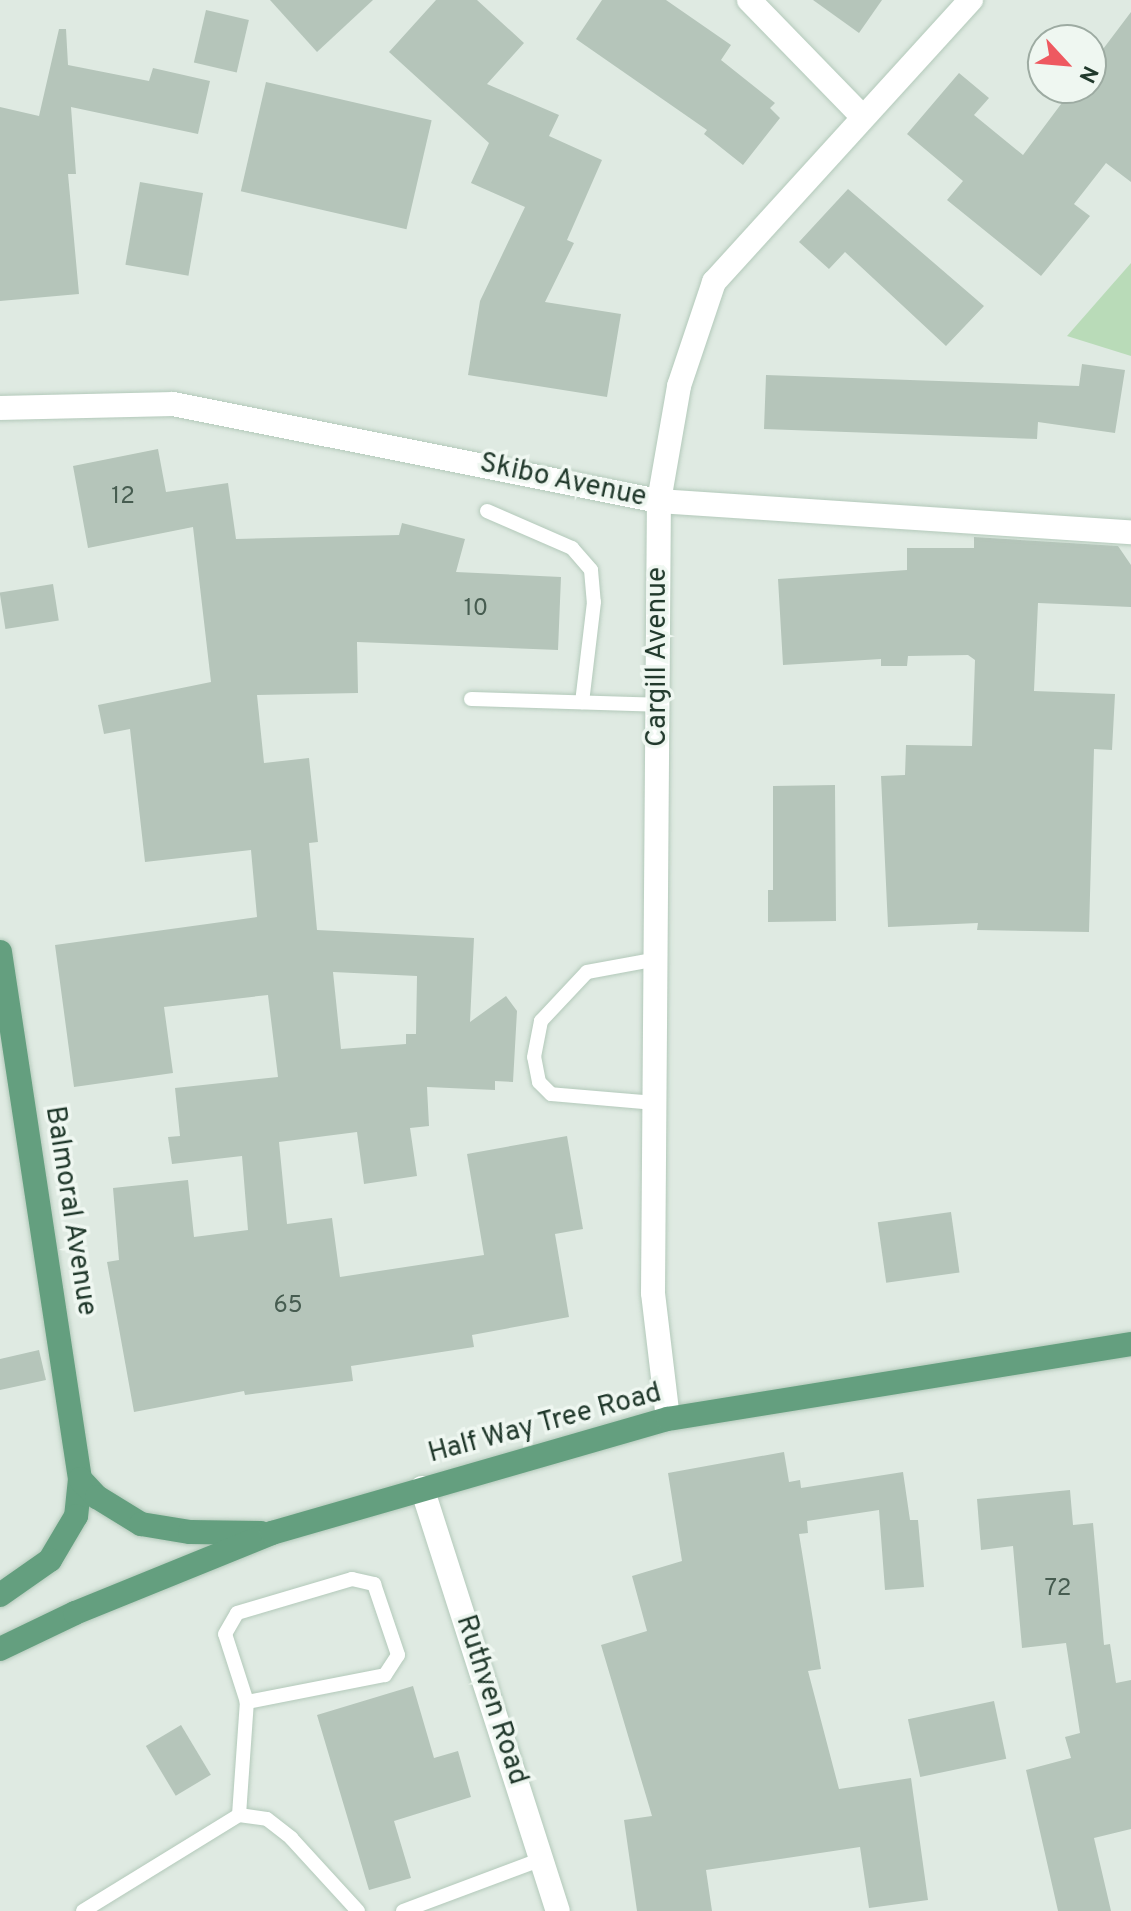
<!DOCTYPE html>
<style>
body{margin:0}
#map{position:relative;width:1131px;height:1911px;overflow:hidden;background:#dfeae2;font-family:Overpass,sans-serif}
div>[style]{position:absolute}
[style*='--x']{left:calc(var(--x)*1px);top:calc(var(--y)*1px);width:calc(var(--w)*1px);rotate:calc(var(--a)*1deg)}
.green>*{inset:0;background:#b9dbb8}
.building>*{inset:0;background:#b5c5ba;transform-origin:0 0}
.roads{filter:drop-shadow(0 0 2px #b3c9ba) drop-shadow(0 0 2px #b3c9ba)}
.lane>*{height:14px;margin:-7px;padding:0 7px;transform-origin:7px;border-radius:7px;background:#fff}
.street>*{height:24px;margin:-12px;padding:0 12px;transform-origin:12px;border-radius:12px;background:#fff}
.secondary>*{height:24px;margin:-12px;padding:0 12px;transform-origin:12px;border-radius:12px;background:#fff}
.primary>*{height:24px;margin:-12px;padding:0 12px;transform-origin:12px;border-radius:12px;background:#649f7f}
span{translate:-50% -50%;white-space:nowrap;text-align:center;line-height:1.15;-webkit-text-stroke:7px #eff7f1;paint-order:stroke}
.number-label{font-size:24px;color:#465c50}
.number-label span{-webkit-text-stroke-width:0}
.street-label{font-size:28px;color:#21392c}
.north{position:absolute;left:1027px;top:24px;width:80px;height:80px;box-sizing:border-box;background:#eff7f1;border:2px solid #9daba2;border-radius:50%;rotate:116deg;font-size:22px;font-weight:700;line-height:32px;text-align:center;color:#21392c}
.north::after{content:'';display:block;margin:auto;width:28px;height:36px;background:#ee5960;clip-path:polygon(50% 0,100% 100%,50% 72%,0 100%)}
</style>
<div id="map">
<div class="green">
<i style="clip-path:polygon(1131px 263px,1131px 356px,1067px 336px)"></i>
</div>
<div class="building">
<i style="clip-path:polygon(270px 0,373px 0,317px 52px)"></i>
<i style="clip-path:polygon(436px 0,477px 0,524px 43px,487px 84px,559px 115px,549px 136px,602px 160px,567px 240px,574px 243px,545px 302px,621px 314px,607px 397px,468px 375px,480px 301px,525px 207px,471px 183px,489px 143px,389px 52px)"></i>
<i style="clip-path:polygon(602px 0,666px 0,731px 45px,721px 60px,775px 103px,770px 108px,780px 118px,743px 165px,704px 134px,707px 130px,576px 39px)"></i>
<i style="clip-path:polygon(813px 0,882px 0,859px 33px)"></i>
<i style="left:206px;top:10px;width:44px;height:54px;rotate:13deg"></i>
<i style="clip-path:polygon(1131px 12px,1131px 182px,1106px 163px,1074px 204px,1090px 216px,1041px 276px,947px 200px,963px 181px,907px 134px,959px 73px,989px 98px,974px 115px,1023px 155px,1073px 88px,1091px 88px,1091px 65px)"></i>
<i style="clip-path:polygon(59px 29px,66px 29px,68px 65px,149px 81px,153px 68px,210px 81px,198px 134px,71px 107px,76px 174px,68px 174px,79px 294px,0 301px,0 107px,39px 116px)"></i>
<i style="left:266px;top:82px;width:170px;height:112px;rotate:13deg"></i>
<i style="left:140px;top:182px;width:64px;height:84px;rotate:10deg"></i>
<i style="clip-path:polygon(848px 189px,984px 306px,946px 346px,845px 252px,829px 269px,799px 242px)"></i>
<i style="clip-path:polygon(1082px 364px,1125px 370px,1115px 433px,1038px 422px,1037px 439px,764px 429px,766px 375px,1079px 386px)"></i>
<i style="clip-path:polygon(evenodd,158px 449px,166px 492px,228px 483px,236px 539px,399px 535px,402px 523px,465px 539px,456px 572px,561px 577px,558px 650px,357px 642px,358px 693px,257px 695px,264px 763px,309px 758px,318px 842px,309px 843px,317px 930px,474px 938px,470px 1022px,506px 996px,517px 1011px,513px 1082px,495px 1081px,495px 1090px,427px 1087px,429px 1126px,410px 1128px,417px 1176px,364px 1184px,357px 1132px,279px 1142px,287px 1224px,332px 1218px,340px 1277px,484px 1255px,467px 1154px,567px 1136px,583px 1229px,555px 1234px,569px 1317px,472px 1335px,474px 1347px,351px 1366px,353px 1381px,245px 1395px,244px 1391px,134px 1412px,107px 1262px,119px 1260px,113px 1188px,188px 1180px,194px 1237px,248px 1230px,242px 1156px,172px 1164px,168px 1137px,180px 1136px,175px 1088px,278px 1077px,268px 995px,164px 1007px,173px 1073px,74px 1087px,55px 945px,257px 917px,251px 850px,145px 862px,130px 729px,104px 734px,98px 705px,211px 682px,193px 527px,88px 548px,73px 466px,158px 449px,333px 972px,417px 976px,416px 1034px,406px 1034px,406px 1044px,341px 1049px,333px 972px)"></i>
<i style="clip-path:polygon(974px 537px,1118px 546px,1131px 565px,1131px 607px,1038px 603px,1034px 691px,1115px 694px,1112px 750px,1094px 749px,1089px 932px,977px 930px,978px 923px,888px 927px,881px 776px,905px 775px,906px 745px,972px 746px,975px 660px,968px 655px,908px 656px,907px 666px,881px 666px,881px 659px,783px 665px,778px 579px,907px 570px,907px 548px,974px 548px)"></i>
<i style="left:53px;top:584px;width:37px;height:54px;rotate:81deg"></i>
<i style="clip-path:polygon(835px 785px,836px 921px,768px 922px,768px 890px,773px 890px,773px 786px)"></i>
<i style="left:951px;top:1212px;width:61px;height:74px;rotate:82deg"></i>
<i style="clip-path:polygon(39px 1350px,46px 1380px,0 1390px,0 1359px)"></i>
<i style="clip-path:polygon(784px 1452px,789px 1482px,800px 1480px,801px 1488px,903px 1472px,910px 1520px,918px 1520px,924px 1587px,885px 1590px,879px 1510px,807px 1521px,808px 1533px,799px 1534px,821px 1669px,808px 1671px,839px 1789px,911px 1778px,928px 1900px,869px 1908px,860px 1847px,706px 1870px,712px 1911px,637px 1911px,624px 1820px,652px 1816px,601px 1645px,647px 1631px,632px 1576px,682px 1561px,668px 1473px)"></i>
<i style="clip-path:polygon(1070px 1490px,1073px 1525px,1093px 1523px,1104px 1645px,1110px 1644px,1116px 1683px,1131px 1680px,1131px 1829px,1094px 1838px,1111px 1911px,1058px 1911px,1026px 1770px,1071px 1758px,1065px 1737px,1080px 1733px,1066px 1643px,1022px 1648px,1013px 1546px,981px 1550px,977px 1499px)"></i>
<i style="clip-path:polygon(413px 1686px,434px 1758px,458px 1751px,471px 1797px,394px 1821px,411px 1878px,369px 1890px,317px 1715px)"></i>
<i style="left:994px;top:1701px;width:59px;height:88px;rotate:78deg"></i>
<i style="left:181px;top:1725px;width:58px;height:41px;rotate:59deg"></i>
</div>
<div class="roads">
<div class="lane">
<i style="--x:487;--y:511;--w:93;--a:23.5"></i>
<i style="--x:572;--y:548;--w:29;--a:49"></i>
<i style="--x:591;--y:570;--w:32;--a:85"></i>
<i style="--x:594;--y:602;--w:101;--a:96.8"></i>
<i style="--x:471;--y:699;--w:187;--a:1.8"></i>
<i style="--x:655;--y:1103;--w:104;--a:-175.1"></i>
<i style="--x:551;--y:1094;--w:17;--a:-135"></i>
<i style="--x:539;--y:1082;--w:25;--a:-101"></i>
<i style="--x:534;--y:1057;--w:37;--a:-79"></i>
<i style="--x:541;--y:1021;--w:67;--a:-46.8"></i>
<i style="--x:587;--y:972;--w:71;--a:-10.5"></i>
<i style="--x:239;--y:1815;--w:113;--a:-86"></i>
<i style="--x:247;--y:1702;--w:71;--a:-107.9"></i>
<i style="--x:225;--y:1634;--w:24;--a:-60"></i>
<i style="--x:237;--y:1613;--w:120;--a:-16.5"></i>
<i style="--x:352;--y:1579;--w:23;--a:13"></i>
<i style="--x:374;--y:1584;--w:75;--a:71.3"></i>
<i style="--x:398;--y:1655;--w:24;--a:123"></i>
<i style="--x:385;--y:1675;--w:141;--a:168.9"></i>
<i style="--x:83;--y:1911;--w:183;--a:-31.6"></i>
<i style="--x:239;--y:1815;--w:28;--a:8"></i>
<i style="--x:267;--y:1819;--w:31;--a:38"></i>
<i style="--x:291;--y:1838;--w:99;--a:47.5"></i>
<i style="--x:403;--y:1911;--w:148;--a:-20.5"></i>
</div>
<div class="street">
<i style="--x:749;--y:0;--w:162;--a:45.8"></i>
<i style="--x:0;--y:408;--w:173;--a:-1.3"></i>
<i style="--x:173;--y:404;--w:496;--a:11.3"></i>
<i style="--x:659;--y:501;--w:473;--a:3.8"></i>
</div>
<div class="secondary">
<i style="--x:668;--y:1419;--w:127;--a:-96.8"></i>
<i style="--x:653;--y:1293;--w:792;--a:-89.57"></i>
<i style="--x:659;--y:501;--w:117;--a:-80.1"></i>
<i style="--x:679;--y:386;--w:110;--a:-71.4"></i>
<i style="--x:714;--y:282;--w:382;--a:-47.7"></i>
<i style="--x:422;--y:1488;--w:444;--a:72.2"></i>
</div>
<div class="primary">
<i style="--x:0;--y:952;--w:533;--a:81.37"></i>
<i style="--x:80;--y:1479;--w:37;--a:96"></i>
<i style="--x:76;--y:1516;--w:51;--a:120.6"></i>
<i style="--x:50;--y:1560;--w:61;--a:145"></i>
<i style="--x:80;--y:1479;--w:25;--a:47"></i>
<i style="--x:97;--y:1497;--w:52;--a:31.5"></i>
<i style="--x:141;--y:1524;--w:50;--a:9.3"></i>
<i style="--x:190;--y:1532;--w:71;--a:0.8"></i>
<i style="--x:0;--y:1649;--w:83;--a:-25.6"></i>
<i style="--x:75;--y:1613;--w:213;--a:-22.1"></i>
<i style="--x:272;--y:1533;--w:412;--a:-16.1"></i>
<i style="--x:668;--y:1419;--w:469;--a:-9.2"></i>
</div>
</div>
<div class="number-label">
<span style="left:123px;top:498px">12</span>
<span style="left:476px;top:610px">10</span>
<span style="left:288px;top:1307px">65</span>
<span style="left:1058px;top:1590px">72</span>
</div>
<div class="street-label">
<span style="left:563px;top:481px;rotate:12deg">Skibo Avenue</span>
<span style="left:658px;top:657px;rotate:-90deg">Cargill Avenue</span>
<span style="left:70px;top:1211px;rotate:81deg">Balmoral Avenue</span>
<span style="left:545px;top:1424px;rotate:-15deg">Half Way Tree Road</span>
<span style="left:491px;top:1700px;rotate:72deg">Ruthven Road</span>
</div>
<div class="north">N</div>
</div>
